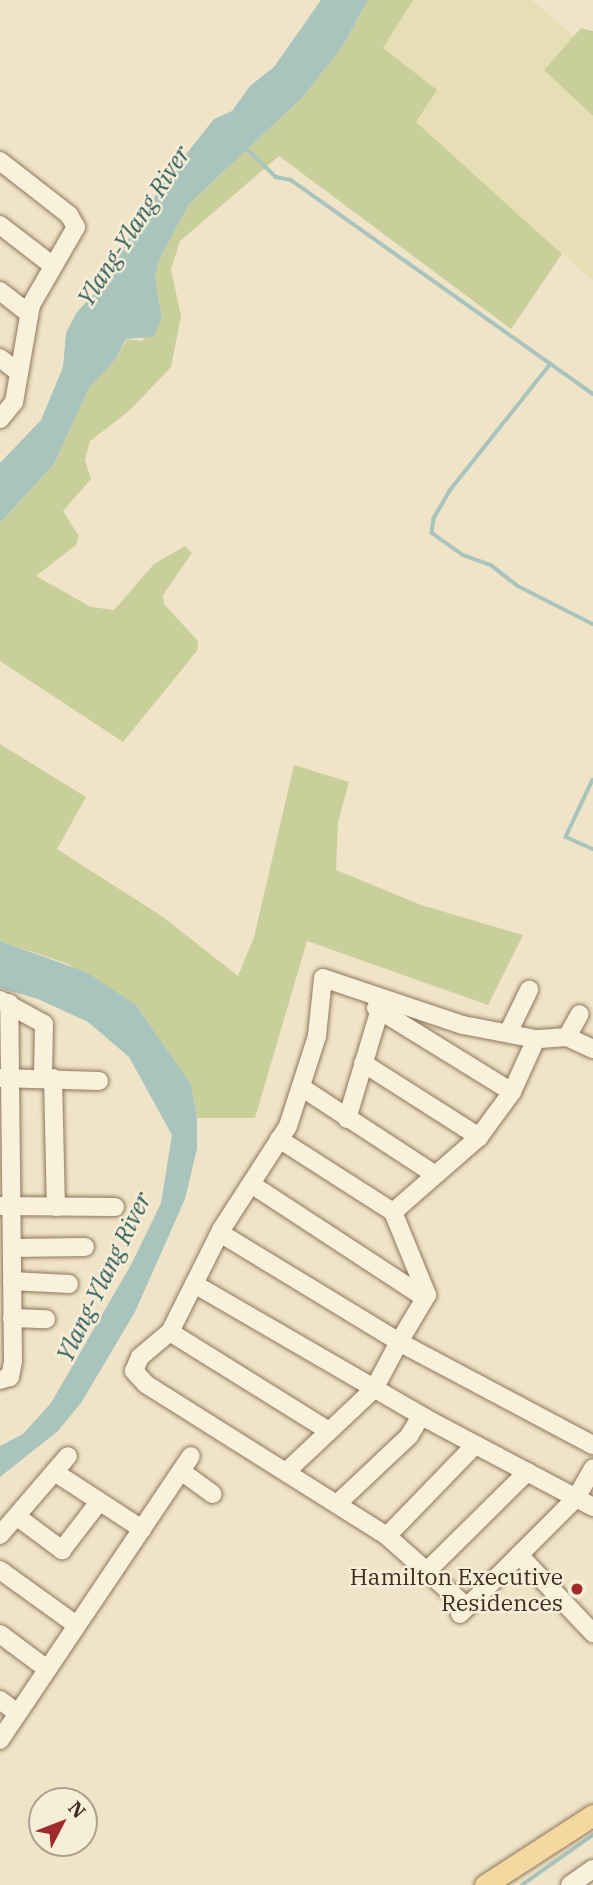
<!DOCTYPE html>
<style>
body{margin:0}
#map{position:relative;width:593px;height:1885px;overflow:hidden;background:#f0e4c8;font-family:"IBM Plex Serif",serif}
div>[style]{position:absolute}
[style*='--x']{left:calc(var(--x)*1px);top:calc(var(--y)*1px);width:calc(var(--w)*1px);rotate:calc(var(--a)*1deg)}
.farmland>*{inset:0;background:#e6deb5}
.green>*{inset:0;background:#c9cf9b}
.water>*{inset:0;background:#a9c4bc}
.stream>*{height:3.5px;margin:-1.75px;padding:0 1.75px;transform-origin:1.75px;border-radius:1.75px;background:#a9c4bc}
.roads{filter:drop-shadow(0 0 2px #8d765c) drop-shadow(0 0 2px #8d765c)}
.minor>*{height:18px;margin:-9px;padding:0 9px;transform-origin:9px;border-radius:9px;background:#faf1dc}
.major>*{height:21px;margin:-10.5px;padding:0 10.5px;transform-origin:10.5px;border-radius:10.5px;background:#f3d9a0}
.dots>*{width:19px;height:19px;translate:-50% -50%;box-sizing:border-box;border:4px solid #f7eed8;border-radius:50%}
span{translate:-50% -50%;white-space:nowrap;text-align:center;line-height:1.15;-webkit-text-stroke:5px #f7eed8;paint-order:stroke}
.poi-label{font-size:23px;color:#3d2e20}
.right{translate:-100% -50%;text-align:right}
.water-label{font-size:24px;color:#2f5d5a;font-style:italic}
.north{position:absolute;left:28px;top:1787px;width:70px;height:70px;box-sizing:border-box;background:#f7eed8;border:2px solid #ada18e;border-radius:50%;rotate:48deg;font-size:19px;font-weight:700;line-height:28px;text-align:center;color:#3d2e20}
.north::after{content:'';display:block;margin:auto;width:24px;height:32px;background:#9e2a2b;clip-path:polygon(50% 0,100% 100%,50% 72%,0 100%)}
</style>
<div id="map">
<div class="farmland">
<i style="clip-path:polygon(413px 0,531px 0,574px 36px,544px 70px,593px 116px,593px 281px,415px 122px,383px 48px)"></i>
</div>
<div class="green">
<i style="clip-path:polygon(368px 0,413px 0,383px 48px,437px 90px,416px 122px,562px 254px,511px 329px,279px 156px,180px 241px,171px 269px,181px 316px,171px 367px,129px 411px,90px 441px,85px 460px,91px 479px,63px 511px,79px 536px,76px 545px,36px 576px,91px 607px,114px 610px,154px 564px,185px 546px,192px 553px,163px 595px,164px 604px,198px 641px,197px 651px,123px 742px,0 661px,0 523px,54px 464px,89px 388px,115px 360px,127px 339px,142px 341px,162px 318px,155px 277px,159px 260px,189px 204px,303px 97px,342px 47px)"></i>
<i style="clip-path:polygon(581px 28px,593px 31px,593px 116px,544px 70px)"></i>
<i style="clip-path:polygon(0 744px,86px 797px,57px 849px,163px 917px,238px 976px,254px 937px,294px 765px,349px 782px,338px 822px,336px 870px,421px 905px,523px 935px,488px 1005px,307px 941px,255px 1118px,197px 1118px,191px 1084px,136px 1005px,68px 964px,0 941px)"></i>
</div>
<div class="water">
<i style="clip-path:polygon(321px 0,368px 0,342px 47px,303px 97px,189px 204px,159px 260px,155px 277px,162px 318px,153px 337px,126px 339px,115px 360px,89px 388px,54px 464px,0 523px,0 463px,41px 420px,63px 367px,66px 333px,77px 312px,94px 294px,164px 182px,214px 119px,232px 111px,250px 86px,274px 67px)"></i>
<i style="clip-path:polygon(0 941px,86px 972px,136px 1005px,191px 1084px,197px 1118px,197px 1149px,185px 1199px,135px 1312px,81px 1403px,58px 1431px,0 1477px,0 1446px,23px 1434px,51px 1403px,132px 1263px,161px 1203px,172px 1135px,129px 1057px,88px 1022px,38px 999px,0 988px)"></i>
</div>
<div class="stream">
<i style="--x:243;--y:145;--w:46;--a:44.1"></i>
<i style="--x:276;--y:177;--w:15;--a:11"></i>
<i style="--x:291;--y:180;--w:370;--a:35.3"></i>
<i style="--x:551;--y:364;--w:162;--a:128.5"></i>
<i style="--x:450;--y:491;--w:32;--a:120"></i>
<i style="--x:434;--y:519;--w:14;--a:98"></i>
<i style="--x:432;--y:533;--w:38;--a:35"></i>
<i style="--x:463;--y:555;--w:30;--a:20"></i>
<i style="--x:491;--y:565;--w:34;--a:38"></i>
<i style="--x:518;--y:586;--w:84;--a:26.9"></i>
<i style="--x:593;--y:780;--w:63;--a:115.3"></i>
<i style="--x:566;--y:837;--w:30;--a:24"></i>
<i style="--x:522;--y:1885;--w:87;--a:-35.2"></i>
</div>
<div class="roads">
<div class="minor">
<i style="--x:0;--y:161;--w:88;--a:38"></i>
<i style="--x:69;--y:215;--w:14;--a:60"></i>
<i style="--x:76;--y:227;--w:90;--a:120"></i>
<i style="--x:31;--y:305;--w:98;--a:99.9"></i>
<i style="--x:14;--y:402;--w:22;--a:129"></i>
<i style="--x:0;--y:225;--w:67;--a:37.7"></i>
<i style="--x:0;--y:291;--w:36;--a:38"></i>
<i style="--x:0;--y:358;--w:24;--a:38"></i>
<i style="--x:0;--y:1000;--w:50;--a:28.6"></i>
<i style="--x:44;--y:1024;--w:54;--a:91.1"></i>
<i style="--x:376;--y:1008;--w:160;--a:31.7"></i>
<i style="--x:509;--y:1031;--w:46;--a:-64"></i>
<i style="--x:567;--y:1037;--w:26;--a:-61"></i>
<i style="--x:593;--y:1049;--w:29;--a:-155"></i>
<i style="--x:567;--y:1037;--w:31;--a:176"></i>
<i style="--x:536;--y:1039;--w:58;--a:114.4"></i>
<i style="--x:512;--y:1092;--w:56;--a:126.3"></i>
<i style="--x:479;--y:1137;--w:114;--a:138.9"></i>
<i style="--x:393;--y:1212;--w:90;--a:67.7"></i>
<i style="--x:427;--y:1295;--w:55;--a:120.8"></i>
<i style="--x:399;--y:1342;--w:220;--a:28"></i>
<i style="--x:363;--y:1063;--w:138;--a:32.5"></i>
<i style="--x:0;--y:1078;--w:99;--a:1.7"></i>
<i style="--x:53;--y:1078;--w:129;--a:88.7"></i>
<i style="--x:301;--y:1087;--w:159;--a:33.2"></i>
<i style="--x:347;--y:1119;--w:125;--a:-73.3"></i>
<i style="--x:279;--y:1139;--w:135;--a:32.6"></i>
<i style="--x:251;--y:1184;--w:208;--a:33.2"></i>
<i style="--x:0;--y:1206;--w:115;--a:0.5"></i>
<i style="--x:220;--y:1233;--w:210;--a:31.3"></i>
<i style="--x:399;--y:1342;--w:53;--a:118"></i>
<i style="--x:374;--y:1389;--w:120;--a:136.7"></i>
<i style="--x:12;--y:1248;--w:73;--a:-0.8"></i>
<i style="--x:12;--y:1281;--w:57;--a:3"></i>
<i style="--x:196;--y:1285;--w:267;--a:30.1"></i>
<i style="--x:427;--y:1419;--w:188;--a:27.9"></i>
<i style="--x:12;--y:1318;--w:34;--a:2"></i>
<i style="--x:170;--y:1332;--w:187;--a:31.9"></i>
<i style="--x:0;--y:1380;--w:10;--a:-17"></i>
<i style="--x:10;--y:1377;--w:16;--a:-79"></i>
<i style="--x:13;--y:1361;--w:358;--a:-90.6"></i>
<i style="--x:181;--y:1471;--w:39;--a:36"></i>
<i style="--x:56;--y:1473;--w:103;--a:33.1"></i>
<i style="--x:338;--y:1503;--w:98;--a:-43.3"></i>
<i style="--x:409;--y:1436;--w:23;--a:-59"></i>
<i style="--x:19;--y:1518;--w:54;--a:36.7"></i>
<i style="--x:62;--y:1550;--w:59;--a:-52.5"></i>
<i style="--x:0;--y:1535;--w:104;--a:-49.3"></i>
<i style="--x:387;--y:1536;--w:285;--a:-147.8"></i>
<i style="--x:146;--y:1384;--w:18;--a:-133"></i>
<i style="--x:134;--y:1371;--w:15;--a:-67"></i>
<i style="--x:140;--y:1357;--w:39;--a:-40"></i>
<i style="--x:170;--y:1332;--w:114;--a:-63.4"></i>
<i style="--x:221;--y:1230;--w:124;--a:-57.2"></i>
<i style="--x:288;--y:1126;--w:95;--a:-72.1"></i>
<i style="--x:317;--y:1036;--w:58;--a:-84.1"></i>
<i style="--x:323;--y:978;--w:148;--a:18.6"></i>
<i style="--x:463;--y:1025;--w:74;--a:10.9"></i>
<i style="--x:519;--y:1555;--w:108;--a:46.5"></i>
<i style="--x:0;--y:1570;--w:92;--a:35.8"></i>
<i style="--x:427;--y:1571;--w:141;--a:-44.7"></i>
<i style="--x:467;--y:1607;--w:107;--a:-138.4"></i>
<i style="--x:387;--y:1536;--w:127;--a:-46"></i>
<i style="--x:460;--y:1614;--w:164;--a:-45"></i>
<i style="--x:576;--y:1498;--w:34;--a:-60"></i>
<i style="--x:0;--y:1634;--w:59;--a:36.7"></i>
<i style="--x:0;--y:1700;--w:21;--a:37"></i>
<i style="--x:0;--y:1740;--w:342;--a:-56.1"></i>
<i style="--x:570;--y:1885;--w:28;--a:-35"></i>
</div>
<div class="major">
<i style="--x:485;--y:1885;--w:129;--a:-32.9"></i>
</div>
</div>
<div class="dots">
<i style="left:577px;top:1589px;background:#9e2a2b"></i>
</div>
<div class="poi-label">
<span class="right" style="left:563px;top:1589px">Hamilton Executive<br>Residences</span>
</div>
<div class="water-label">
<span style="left:134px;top:226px;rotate:-57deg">Ylang-Ylang River</span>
<span style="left:104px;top:1277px;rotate:-64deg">Ylang-Ylang River</span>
</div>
<div class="north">N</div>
</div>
